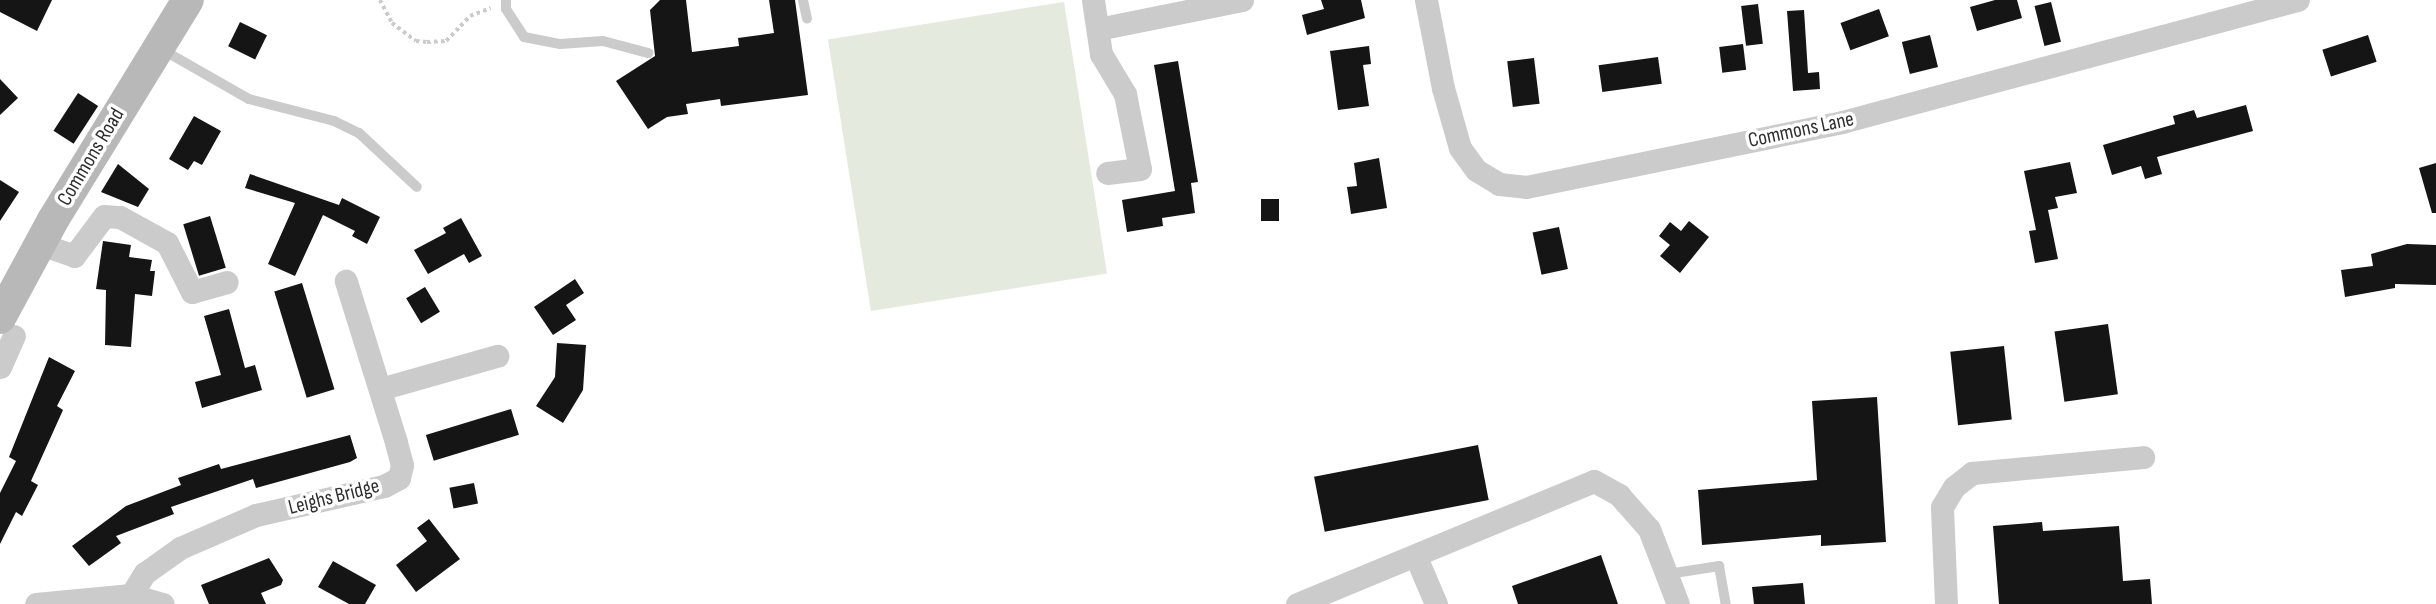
<!DOCTYPE html>
<style>
body{margin:0}
#map{position:relative;width:2436px;height:604px;overflow:hidden;background:#fff;font-family:"Sofia Sans Condensed",sans-serif}
div>[style]{position:absolute}
[style*='--x']{left:calc(var(--x)*1px);top:calc(var(--y)*1px);width:calc(var(--w)*1px);rotate:calc(var(--a)*1deg)}
.green>*{inset:0;background:#e4eadd;transform-origin:0 0}
.building>*{inset:0;background:#151515;transform-origin:0 0}
.path>*{height:3.5px;margin-top:-1.75px;transform-origin:0;background:repeating-linear-gradient(90deg,#cbcbcb 0 3.5px,transparent 0 7px)}
.lane>*{height:10px;margin:-5px;padding:0 5px;transform-origin:5px;border-radius:5px;background:#cbcbcb}
.street>*{height:23px;margin:-11.5px;padding:0 11.5px;transform-origin:11.5px;border-radius:11.5px;background:#cbcbcb}
.secondary>*{height:32px;margin:-16px;padding:0 16px;transform-origin:16px;border-radius:16px;background:#b8b8b8}
span{translate:-50% -50%;white-space:nowrap;text-align:center;line-height:1.15;-webkit-text-stroke:7px #fff;paint-order:stroke}
.street-label{font-size:21px;color:#2e2e2e}
</style>
<div id="map">
<div class="green">
<i style="left:1064px;top:2px;width:275px;height:239px;rotate:81deg"></i>
</div>
<div class="building">
<i style="clip-path:polygon(0 0,52px 0,37px 31px,0 12px)"></i>
<i style="clip-path:polygon(660px 0,686px 0,692px 52px,739px 46px,738px 38px,774px 33px,769px 0,795px 0,808px 95px,721px 106px,720px 99px,686px 104px,688px 114px,667px 117px,648px 129px,616px 81px,655px 56px,650px 10px)"></i>
<i style="clip-path:polygon(1321px 0,1361px 0,1365px 18px,1307px 35px,1302px 15px,1324px 9px)"></i>
<i style="clip-path:polygon(1995px 0,2017px 0,2022px 18px,1977px 31px,1970px 7px)"></i>
<i style="left:2051px;top:2px;width:41px;height:17px;rotate:76deg"></i>
<i style="left:1758px;top:4px;width:40px;height:17px;rotate:83deg"></i>
<i style="left:1879px;top:9px;width:29px;height:41px;rotate:70deg"></i>
<i style="clip-path:polygon(1804px 10px,1808px 73px,1819px 72px,1820px 89px,1793px 91px,1787px 11px)"></i>
<i style="left:240px;top:22px;width:30px;height:27px;rotate:26deg"></i>
<i style="left:1930px;top:35px;width:33px;height:29px;rotate:76deg"></i>
<i style="left:2368px;top:35px;width:28px;height:48px;rotate:72deg"></i>
<i style="left:1743px;top:44px;width:26px;height:24px;rotate:83deg"></i>
<i style="clip-path:polygon(1369px 46px,1371px 64px,1363px 65px,1369px 106px,1338px 110px,1330px 51px)"></i>
<i style="left:1658px;top:57px;width:27px;height:60px;rotate:82deg"></i>
<i style="left:1534px;top:58px;width:46px;height:27px;rotate:83deg"></i>
<i style="clip-path:polygon(1178px 61px,1198px 182px,1191px 183px,1195px 213px,1162px 218px,1163px 226px,1127px 232px,1122px 200px,1175px 191px,1154px 65px)"></i>
<i style="clip-path:polygon(0 79px,18px 98px,0 115px)"></i>
<i style="left:78px;top:93px;width:24px;height:45px;rotate:33deg"></i>
<i style="clip-path:polygon(2246px 105px,2253px 131px,2157px 157px,2162px 174px,2145px 179px,2141px 166px,2112px 175px,2103px 145px,2175px 124px,2173px 116px,2194px 110px,2197px 118px)"></i>
<i style="clip-path:polygon(194px 116px,221px 131px,202px 165px,194px 161px,188px 170px,169px 159px)"></i>
<i style="clip-path:polygon(1379px 158px,1387px 208px,1351px 214px,1347px 187px,1357px 186px,1354px 163px)"></i>
<i style="clip-path:polygon(2070px 162px,2077px 193px,2055px 197px,2058px 208px,2048px 210px,2058px 259px,2035px 263px,2029px 231px,2036px 230px,2024px 171px)"></i>
<i style="clip-path:polygon(2436px 163px,2436px 213px,2432px 213px,2419px 168px)"></i>
<i style="clip-path:polygon(118px 164px,149px 189px,138px 207px,101px 192px)"></i>
<i style="clip-path:polygon(250px 174px,339px 205px,342px 198px,380px 217px,367px 244px,352px 236px,355px 231px,323px 215px,295px 276px,268px 264px,295px 203px,245px 188px)"></i>
<i style="clip-path:polygon(0 180px,19px 192px,0 221px)"></i>
<i style="left:1261px;top:199px;width:18px;height:22px"></i>
<i style="left:210px;top:216px;width:54px;height:28px;rotate:73deg"></i>
<i style="clip-path:polygon(461px 218px,482px 256px,469px 263px,464px 254px,428px 274px,414px 250px,446px 233px,443px 228px)"></i>
<i style="clip-path:polygon(1689px 221px,1709px 237px,1680px 273px,1660px 256px,1670px 245px,1659px 236px,1670px 222px,1681px 231px)"></i>
<i style="left:1559px;top:227px;width:43px;height:27px;rotate:78deg"></i>
<i style="clip-path:polygon(103px 241px,131px 245px,129px 257px,152px 260px,150px 271px,155px 271px,152px 296px,135px 294px,131px 347px,105px 345px,106px 290px,96px 289px)"></i>
<i style="clip-path:polygon(2407px 244px,2436px 245px,2436px 285px,2395px 284px,2395px 288px,2345px 297px,2341px 270px,2373px 266px,2371px 254px)"></i>
<i style="clip-path:polygon(575px 279px,584px 293px,566px 305px,576px 320px,553px 335px,534px 307px)"></i>
<i style="left:302px;top:283px;width:111px;height:29px;rotate:73deg"></i>
<i style="left:425px;top:287px;width:29px;height:22px;rotate:59deg"></i>
<i style="clip-path:polygon(229px 309px,245px 368px,255px 365px,262px 390px,202px 408px,195px 382px,221px 375px,204px 316px)"></i>
<i style="left:2108px;top:324px;width:71px;height:54px;rotate:82deg"></i>
<i style="clip-path:polygon(557px 343px,586px 345px,583px 390px,563px 423px,536px 406px,555px 377px)"></i>
<i style="left:2004px;top:346px;width:74px;height:54px;rotate:84deg"></i>
<i style="clip-path:polygon(49px 357px,75px 371px,57px 406px,63px 410px,31px 481px,38px 485px,22px 516px,16px 512px,0 544px,0 493px,16px 461px,9px 457px)"></i>
<i style="clip-path:polygon(1877px 397px,1886px 542px,1821px 546px,1821px 535px,1702px 545px,1698px 490px,1817px 480px,1812px 401px)"></i>
<i style="left:511px;top:409px;width:27px;height:89px;rotate:73deg"></i>
<i style="clip-path:polygon(350px 435px,357px 458px,350px 462px,256px 488px,253px 479px,171px 507px,174px 514px,116px 536px,121px 543px,89px 566px,72px 546px,126px 506px,181px 485px,178px 478px,219px 464px,221px 469px)"></i>
<i style="left:1478px;top:445px;width:56px;height:167px;rotate:79deg"></i>
<i style="left:474px;top:483px;width:21px;height:25px;rotate:79deg"></i>
<i style="clip-path:polygon(429px 519px,460px 559px,416px 592px,396px 565px,427px 541px,417px 528px)"></i>
<i style="clip-path:polygon(2042px 522px,2043px 531px,2119px 526px,2123px 581px,2150px 579px,2152px 604px,1999px 604px,1993px 526px)"></i>
<i style="clip-path:polygon(1601px 555px,1618px 604px,1518px 604px,1512px 586px)"></i>
<i style="clip-path:polygon(269px 558px,283px 580px,281px 585px,261px 593px,266px 604px,209px 604px,201px 585px)"></i>
<i style="clip-path:polygon(333px 561px,376px 585px,365px 604px,349px 604px,318px 587px)"></i>
<i style="clip-path:polygon(1803px 583px,1805px 604px,1754px 604px,1752px 587px)"></i>
</div>
<div class="path">
<i style="--x:380;--y:0;--w:26;--a:62"></i>
<i style="--x:392;--y:23;--w:30;--a:37"></i>
<i style="--x:416;--y:41;--w:11;--a:5"></i>
<i style="--x:427;--y:42;--w:19;--a:-3"></i>
<i style="--x:446;--y:41;--w:35;--a:-46"></i>
<i style="--x:470;--y:16;--w:22;--a:-21"></i>
</div>
<div class="lane">
<i style="--x:506;--y:0;--w:9;--a:90"></i>
<i style="--x:506;--y:9;--w:33;--a:57"></i>
<i style="--x:524;--y:37;--w:37;--a:11"></i>
<i style="--x:560;--y:44;--w:43;--a:-4"></i>
<i style="--x:603;--y:41;--w:47;--a:14.9"></i>
<i style="--x:803;--y:0;--w:19;--a:78"></i>
<i style="--x:163;--y:50;--w:99;--a:29.7"></i>
<i style="--x:249;--y:99;--w:88;--a:14.5"></i>
<i style="--x:334;--y:121;--w:28;--a:26"></i>
<i style="--x:359;--y:133;--w:79;--a:43"></i>
<i style="--x:1668;--y:574;--w:52;--a:-8.9"></i>
<i style="--x:1719;--y:566;--w:39;--a:80"></i>
</div>
<div class="street">
<i style="--x:1093;--y:0;--w:55;--a:81.6"></i>
<i style="--x:1101;--y:54;--w:47;--a:59"></i>
<i style="--x:1125;--y:94;--w:76;--a:78.7"></i>
<i style="--x:1140;--y:169;--w:33;--a:173"></i>
<i style="--x:1426;--y:0;--w:90;--a:79.1"></i>
<i style="--x:1443;--y:88;--w:62;--a:74.2"></i>
<i style="--x:1460;--y:148;--w:27;--a:54"></i>
<i style="--x:1476;--y:170;--w:27;--a:31"></i>
<i style="--x:1499;--y:184;--w:27;--a:6"></i>
<i style="--x:1526;--y:187;--w:323;--a:-11.6"></i>
<i style="--x:1842;--y:122;--w:472;--a:-15"></i>
<i style="--x:1098;--y:29;--w:147;--a:-11.4"></i>
<i style="--x:40;--y:244;--w:36;--a:19"></i>
<i style="--x:74;--y:256;--w:50;--a:-53.1"></i>
<i style="--x:104;--y:216;--w:16;--a:4"></i>
<i style="--x:120;--y:217;--w:54;--a:29"></i>
<i style="--x:167;--y:243;--w:55;--a:63"></i>
<i style="--x:192;--y:292;--w:36;--a:-16"></i>
<i style="--x:0;--y:367;--w:34;--a:-66"></i>
<i style="--x:380;--y:389;--w:122;--a:-15.8"></i>
<i style="--x:1416;--y:557;--w:51;--a:66.9"></i>
<i style="--x:131;--y:595;--w:33;--a:16"></i>
<i style="--x:36;--y:604;--w:95;--a:-5.4"></i>
<i style="--x:131;--y:595;--w:26;--a:-58"></i>
<i style="--x:145;--y:573;--w:43;--a:-35.5"></i>
<i style="--x:180;--y:548;--w:83;--a:-23.5"></i>
<i style="--x:256;--y:515;--w:131;--a:-12.8"></i>
<i style="--x:384;--y:486;--w:17;--a:-28"></i>
<i style="--x:399;--y:478;--w:13;--a:-77"></i>
<i style="--x:402;--y:465;--w:24;--a:-105"></i>
<i style="--x:396;--y:442;--w:169;--a:-107.3"></i>
<i style="--x:1297;--y:604;--w:321;--a:-22.5"></i>
<i style="--x:1594;--y:481;--w:29;--a:29"></i>
<i style="--x:1619;--y:495;--w:45;--a:48.6"></i>
<i style="--x:1649;--y:529;--w:80;--a:68.9"></i>
<i style="--x:1946;--y:604;--w:97;--a:-92.4"></i>
<i style="--x:1942;--y:507;--w:23;--a:-59"></i>
<i style="--x:1954;--y:487;--w:23;--a:-38"></i>
<i style="--x:1972;--y:473;--w:172;--a:-5.3"></i>
</div>
<div class="secondary">
<i style="--x:0;--y:318;--w:111;--a:-61.6"></i>
<i style="--x:53;--y:220;--w:258;--a:-58.5"></i>
</div>
<div class="street-label">
<span style="left:1801px;top:130px;rotate:-12deg">Commons Lane</span>
<span style="left:91px;top:157px;rotate:-59deg">Commons Road</span>
<span style="left:334px;top:497px;rotate:-14deg">Leighs Bridge</span>
</div>
</div>
